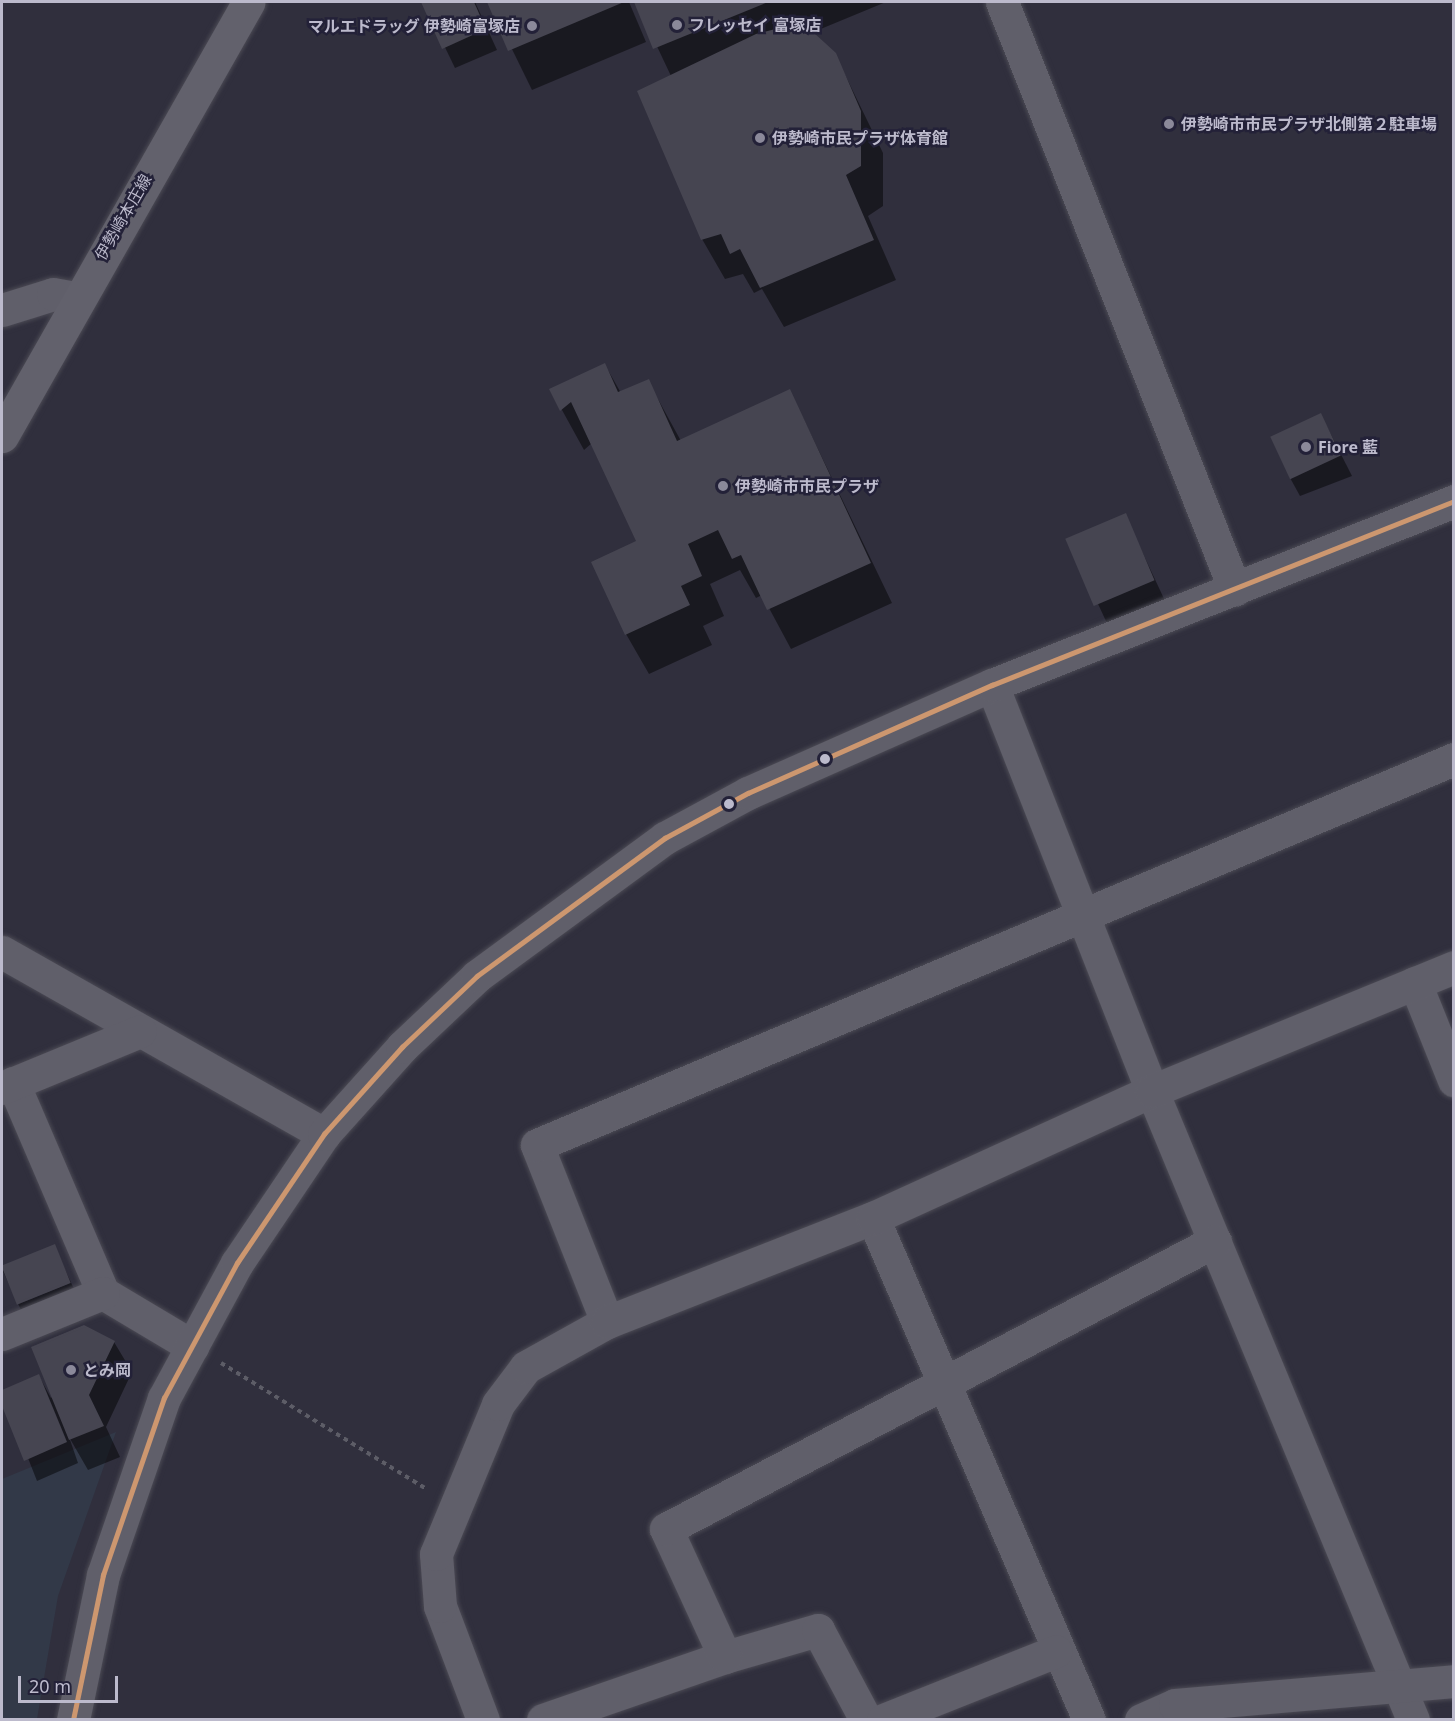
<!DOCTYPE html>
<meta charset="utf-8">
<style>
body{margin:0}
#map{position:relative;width:1455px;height:1721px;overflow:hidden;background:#302f3d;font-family:"Noto Sans","Noto Sans JP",sans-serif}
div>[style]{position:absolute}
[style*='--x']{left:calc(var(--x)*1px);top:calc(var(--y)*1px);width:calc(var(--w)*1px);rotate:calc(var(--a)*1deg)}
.green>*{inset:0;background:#323948}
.shadow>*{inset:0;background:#0007;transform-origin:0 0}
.building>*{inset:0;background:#464551;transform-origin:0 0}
.path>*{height:4px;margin-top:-2px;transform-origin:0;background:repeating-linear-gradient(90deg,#5d5d67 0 4.5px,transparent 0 9px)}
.roads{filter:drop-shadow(0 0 2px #4b4a54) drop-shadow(0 0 2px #4b4a54)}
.minor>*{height:33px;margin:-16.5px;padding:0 16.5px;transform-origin:16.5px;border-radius:16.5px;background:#605f6a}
.major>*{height:33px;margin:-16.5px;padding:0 16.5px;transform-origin:16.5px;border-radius:16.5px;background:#62616c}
.bus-1>*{height:4.5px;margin:-2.25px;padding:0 2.25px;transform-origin:2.25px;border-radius:2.25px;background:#cd976f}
.dots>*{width:16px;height:16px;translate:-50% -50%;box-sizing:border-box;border:3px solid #232138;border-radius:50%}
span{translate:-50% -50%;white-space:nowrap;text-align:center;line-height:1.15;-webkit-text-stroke:5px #232138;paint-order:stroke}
.poi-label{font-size:16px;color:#bcbacc;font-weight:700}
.left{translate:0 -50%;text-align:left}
.right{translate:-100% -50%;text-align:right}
.street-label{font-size:16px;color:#bcbacc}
.frame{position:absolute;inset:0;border:3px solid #bcbacc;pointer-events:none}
.scale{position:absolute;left:18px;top:1676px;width:100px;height:27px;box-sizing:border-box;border:3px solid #bcbacc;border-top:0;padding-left:8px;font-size:18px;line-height:21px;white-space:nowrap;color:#bcbacc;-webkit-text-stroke:4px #232138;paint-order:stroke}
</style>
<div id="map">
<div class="green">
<i style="clip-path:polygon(116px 1432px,58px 1596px,37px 1719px,2px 1719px,2px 1479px)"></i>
</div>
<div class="shadow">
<i style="clip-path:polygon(423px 2px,475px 2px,497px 50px,455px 68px)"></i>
<i style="clip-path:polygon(489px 2px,629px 2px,646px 42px,532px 90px)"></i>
<i style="clip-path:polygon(636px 2px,886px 2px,811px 33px,835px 54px,883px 153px,883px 206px,868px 216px,896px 280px,784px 327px,762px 289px,754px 293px,743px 274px,725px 279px,702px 239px,671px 76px)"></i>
<i style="clip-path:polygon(605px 365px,621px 393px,648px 381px,681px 441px,790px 391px,892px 603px,791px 649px,762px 595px,756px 598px,740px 570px,710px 584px,724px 616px,703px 626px,712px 645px,649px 674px,626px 634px,638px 542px,592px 443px,584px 450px,551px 390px)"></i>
<i style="clip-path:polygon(1321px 415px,1352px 476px,1300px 496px,1289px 476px)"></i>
<i style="left:1125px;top:515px;width:94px;height:62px;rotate:65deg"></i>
<i style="left:54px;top:1246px;width:64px;height:57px;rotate:65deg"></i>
<i style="clip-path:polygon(114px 1342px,132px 1372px,106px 1427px,120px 1457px,88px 1470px,69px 1437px,78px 1463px,37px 1481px,2px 1392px,39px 1376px,51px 1398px)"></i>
</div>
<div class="building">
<i style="clip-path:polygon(421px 2px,474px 2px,486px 29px,442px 49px)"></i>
<i style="clip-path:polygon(487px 2px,624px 2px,508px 51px)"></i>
<i style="clip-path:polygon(634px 2px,768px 2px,653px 49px)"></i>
<i style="clip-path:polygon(802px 22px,836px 53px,861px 111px,861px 166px,846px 175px,874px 240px,760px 288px,740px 249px,730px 254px,721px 234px,701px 240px,637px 91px,756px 34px)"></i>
<i style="clip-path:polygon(605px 363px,618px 392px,649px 379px,677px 441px,790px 389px,871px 563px,767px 610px,741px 555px,732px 559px,718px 530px,688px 544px,702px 576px,681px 586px,690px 605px,625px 635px,591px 562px,636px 541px,571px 402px,560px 411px,549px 389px)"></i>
<i style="left:1321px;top:413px;width:47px;height:56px;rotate:65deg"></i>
<i style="left:1126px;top:513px;width:73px;height:66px;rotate:67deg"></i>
<i style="left:55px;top:1244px;width:42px;height:58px;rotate:68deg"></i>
<i style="clip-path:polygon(84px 1325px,115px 1341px,89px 1395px,104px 1426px,69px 1440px,31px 1347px)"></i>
<i style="clip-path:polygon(39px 1374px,67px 1442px,24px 1461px,2px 1406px,2px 1390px)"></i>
</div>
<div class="path">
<i style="--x:221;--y:1363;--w:241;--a:31.5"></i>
</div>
<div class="roads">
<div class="minor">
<i style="--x:1002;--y:2;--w:632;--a:68.38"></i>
<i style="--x:2;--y:310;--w:53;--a:-17.4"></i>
<i style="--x:53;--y:294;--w:23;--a:10"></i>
<i style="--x:992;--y:685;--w:436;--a:68.5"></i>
<i style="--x:1152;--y:1091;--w:681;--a:67.46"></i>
<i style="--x:2;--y:952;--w:370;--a:29.5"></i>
<i style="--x:1415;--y:983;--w:105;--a:68.1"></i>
<i style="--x:13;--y:1083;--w:228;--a:66.8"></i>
<i style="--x:103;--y:1293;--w:104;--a:30.8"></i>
<i style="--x:2;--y:1088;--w:149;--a:-22.4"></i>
<i style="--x:873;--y:1218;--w:546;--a:66.72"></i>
<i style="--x:607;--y:1322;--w:190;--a:-111.6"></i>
<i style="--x:537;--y:1145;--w:995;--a:-22.83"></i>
<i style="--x:2;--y:1334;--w:109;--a:-22.1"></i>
<i style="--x:725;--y:1657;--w:97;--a:-16.2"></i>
<i style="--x:818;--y:1630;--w:102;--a:61.9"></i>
<i style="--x:73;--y:1720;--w:148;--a:-78.3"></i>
<i style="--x:103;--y:1575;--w:187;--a:-71"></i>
<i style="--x:164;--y:1398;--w:153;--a:-61.6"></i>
<i style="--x:237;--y:1263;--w:156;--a:-56"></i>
<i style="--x:324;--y:1134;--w:117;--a:-48.1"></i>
<i style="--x:402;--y:1047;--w:103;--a:-43.4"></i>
<i style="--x:477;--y:976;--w:233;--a:-36.3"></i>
<i style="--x:665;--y:838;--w:94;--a:-28.5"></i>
<i style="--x:748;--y:793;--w:267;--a:-23.9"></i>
<i style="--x:992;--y:685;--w:497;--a:-21.7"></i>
<i style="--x:483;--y:1720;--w:122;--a:-110.7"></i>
<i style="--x:440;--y:1606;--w:52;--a:-94.4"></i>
<i style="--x:436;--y:1554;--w:162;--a:-67.5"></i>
<i style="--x:498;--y:1404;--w:46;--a:-52.9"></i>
<i style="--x:526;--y:1367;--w:93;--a:-29.1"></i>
<i style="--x:607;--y:1322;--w:286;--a:-21.4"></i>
<i style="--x:873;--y:1218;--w:307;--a:-24.5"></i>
<i style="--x:1152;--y:1091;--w:326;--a:-22.3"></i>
<i style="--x:543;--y:1720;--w:193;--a:-19.1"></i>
<i style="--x:725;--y:1657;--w:141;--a:-114.7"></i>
<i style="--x:666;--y:1529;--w:620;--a:-27.68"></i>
<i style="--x:883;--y:1720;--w:186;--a:-21.7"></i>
<i style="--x:1141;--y:1720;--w:37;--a:-24"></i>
<i style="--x:1175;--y:1705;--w:280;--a:-4.9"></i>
</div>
<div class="major">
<i style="--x:2;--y:436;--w:499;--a:-60.4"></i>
</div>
</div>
<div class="bus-1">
<i style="--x:73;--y:1720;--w:148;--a:-78.3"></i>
<i style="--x:103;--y:1575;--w:187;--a:-71"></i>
<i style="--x:164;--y:1398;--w:153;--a:-61.6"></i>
<i style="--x:237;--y:1263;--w:156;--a:-56"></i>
<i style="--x:324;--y:1134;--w:117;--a:-48.1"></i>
<i style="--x:402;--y:1047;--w:103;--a:-43.4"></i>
<i style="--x:477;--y:976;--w:233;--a:-36.3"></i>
<i style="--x:665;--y:838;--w:94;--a:-28.5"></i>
<i style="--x:748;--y:793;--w:267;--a:-23.9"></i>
<i style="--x:992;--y:685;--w:497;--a:-21.7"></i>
</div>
<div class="dots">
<i style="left:677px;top:25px;background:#8b899a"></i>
<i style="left:532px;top:26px;background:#8b899a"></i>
<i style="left:1169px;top:124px;background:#8b899a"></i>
<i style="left:760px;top:138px;background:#8b899a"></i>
<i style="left:1306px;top:447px;background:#8b899a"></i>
<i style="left:723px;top:486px;background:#8b899a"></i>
<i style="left:825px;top:759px;background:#bcbacc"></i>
<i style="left:729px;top:804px;background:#bcbacc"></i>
<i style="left:71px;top:1370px;background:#8b899a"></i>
</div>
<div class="poi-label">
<span class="left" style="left:689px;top:25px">フレッセイ 富塚店</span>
<span class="right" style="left:520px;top:26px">マルエドラッグ 伊勢崎富塚店</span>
<span class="left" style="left:1181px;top:124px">伊勢崎市市民プラザ北側第２駐車場</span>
<span class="left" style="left:772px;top:138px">伊勢崎市民プラザ体育館</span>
<span class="left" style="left:1318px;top:447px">Fiore 藍</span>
<span class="left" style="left:735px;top:486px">伊勢崎市市民プラザ</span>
<span class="left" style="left:83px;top:1370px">とみ岡</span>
</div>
<div class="street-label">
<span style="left:123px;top:217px;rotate:-60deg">伊勢崎本庄線</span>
</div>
<div class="frame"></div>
<div class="scale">20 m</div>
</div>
